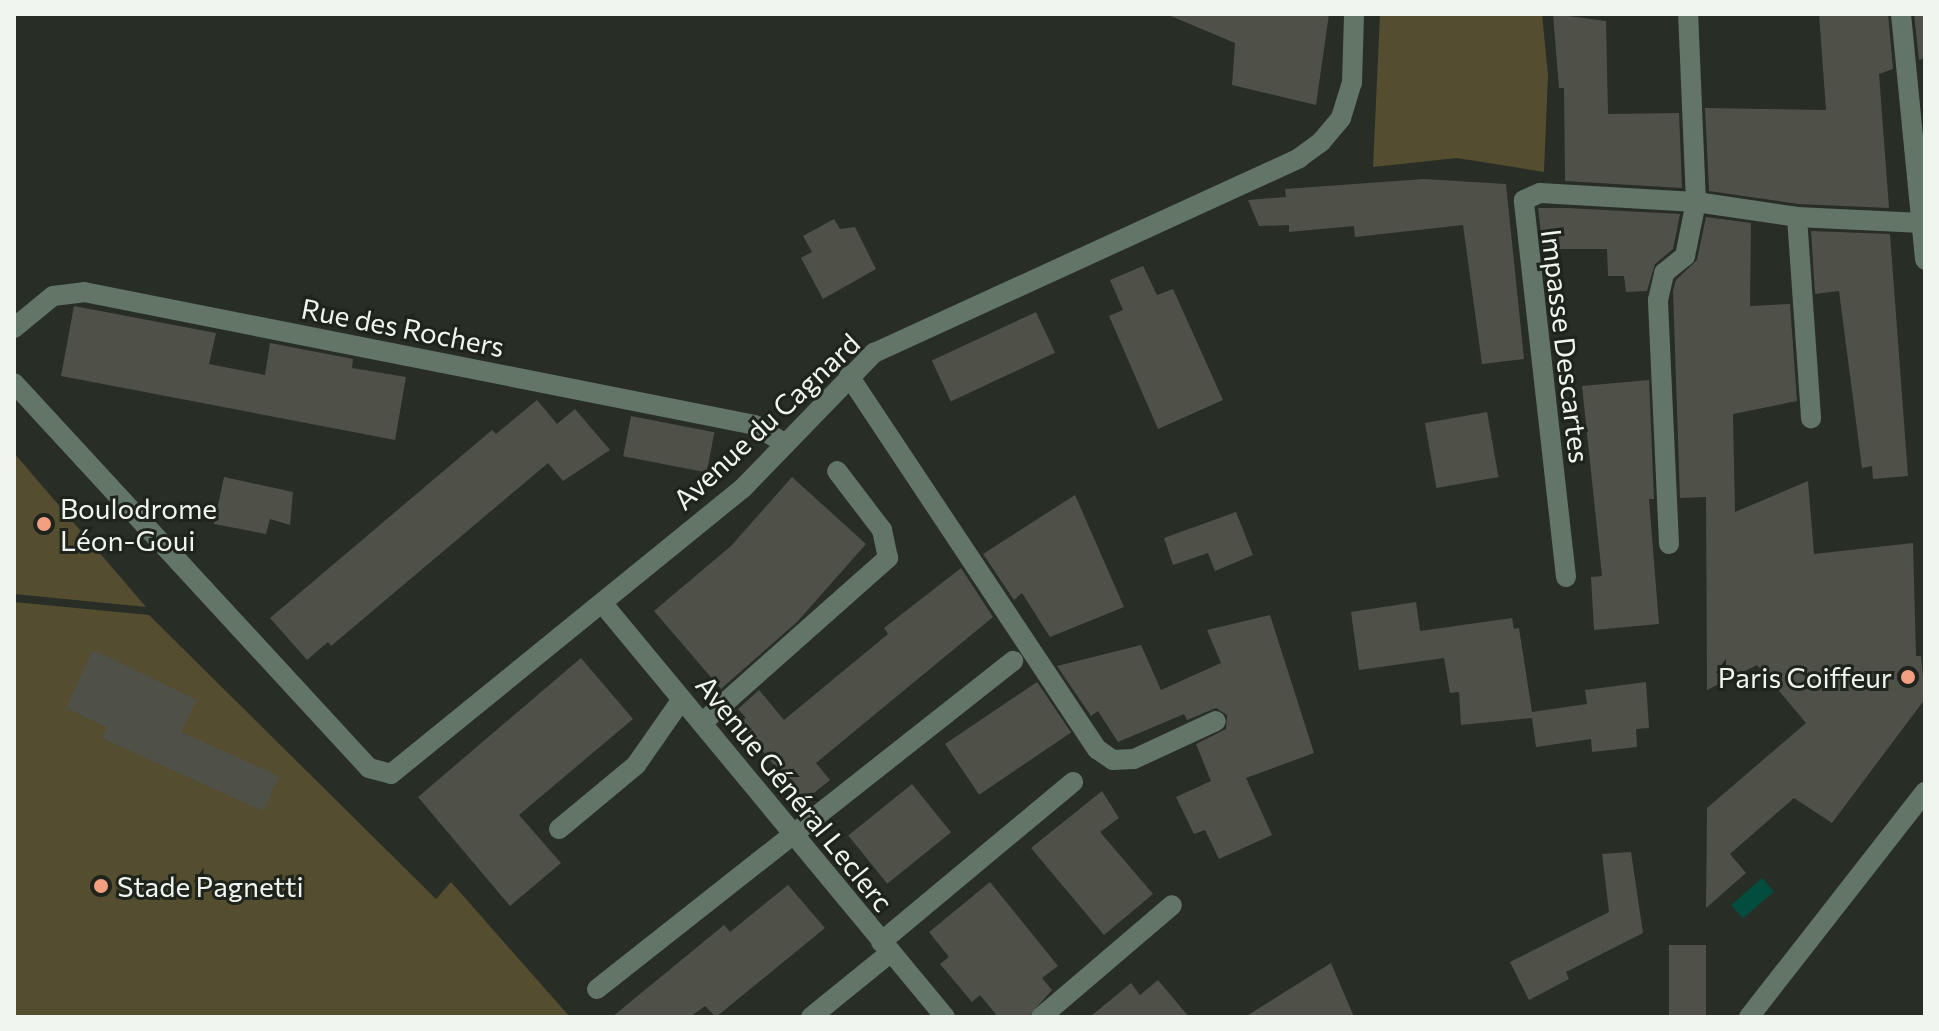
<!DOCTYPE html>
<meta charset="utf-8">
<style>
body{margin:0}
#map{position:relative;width:1939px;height:1031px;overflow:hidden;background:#282d25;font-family:Commissioner,sans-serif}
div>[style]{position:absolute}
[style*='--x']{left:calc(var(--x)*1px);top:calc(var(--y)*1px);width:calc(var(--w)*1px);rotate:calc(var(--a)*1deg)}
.green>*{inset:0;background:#544d2f}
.water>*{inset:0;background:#024d3d;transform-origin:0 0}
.building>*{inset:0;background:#4f5148;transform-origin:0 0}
.minor>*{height:20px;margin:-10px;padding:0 10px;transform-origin:10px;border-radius:10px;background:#627567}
.dots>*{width:22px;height:22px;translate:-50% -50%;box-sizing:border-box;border:4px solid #1e231b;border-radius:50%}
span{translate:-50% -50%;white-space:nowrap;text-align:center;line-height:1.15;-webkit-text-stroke:6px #1e231b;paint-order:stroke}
.street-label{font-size:28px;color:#f1f5ef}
.poi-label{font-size:28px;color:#f1f5ef}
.left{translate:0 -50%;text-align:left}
.right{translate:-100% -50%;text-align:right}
.frame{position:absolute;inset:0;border:16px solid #f1f5ef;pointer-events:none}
</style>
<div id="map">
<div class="green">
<i style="clip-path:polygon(1380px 14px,1542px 14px,1548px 75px,1544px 172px,1457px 158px,1373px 167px)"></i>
<i style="clip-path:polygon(14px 453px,146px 607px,14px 594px)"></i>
<i style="clip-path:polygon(14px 602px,149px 615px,436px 899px,451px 882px,570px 1017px,14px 1017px)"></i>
</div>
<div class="water">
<i style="left:1762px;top:878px;width:18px;height:41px;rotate:49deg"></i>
</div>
<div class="building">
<i style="clip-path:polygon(1166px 14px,1329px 14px,1316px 105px,1232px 85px,1235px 43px)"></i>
<i style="clip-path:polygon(1553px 14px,1606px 21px,1608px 114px,1679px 113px,1682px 188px,1565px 181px,1564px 88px,1559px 88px)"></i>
<i style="clip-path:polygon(1819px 14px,1888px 14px,1893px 69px,1879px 74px,1889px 208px,1798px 204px,1709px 191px,1705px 108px,1826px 110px)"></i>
<i style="clip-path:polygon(1914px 14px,1925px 14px,1925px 58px,1919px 60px)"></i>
<i style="clip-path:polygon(1424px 179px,1506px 184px,1524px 359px,1482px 364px,1463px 225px,1355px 237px,1354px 226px,1289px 232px,1289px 225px,1259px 226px,1248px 200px,1286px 197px,1285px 189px)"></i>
<i style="clip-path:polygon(1538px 208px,1567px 208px,1680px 214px,1673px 249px,1655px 264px,1647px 291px,1626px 292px,1624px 276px,1608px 276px,1607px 249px,1543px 249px)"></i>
<i style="clip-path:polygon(1706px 217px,1751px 223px,1750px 306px,1790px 304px,1797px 401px,1733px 414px,1735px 512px,1808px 481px,1814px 554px,1913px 543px,1916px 656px,1921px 656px,1925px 699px,1832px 823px,1794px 798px,1730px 854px,1746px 873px,1706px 908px,1707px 808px,1806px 723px,1757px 665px,1707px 690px,1706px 497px,1680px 498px,1673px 291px,1676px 280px,1697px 260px)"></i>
<i style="clip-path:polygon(834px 219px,840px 229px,855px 227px,876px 269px,823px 299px,801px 258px,812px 252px,803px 236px)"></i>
<i style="clip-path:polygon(1811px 231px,1890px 234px,1908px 476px,1873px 479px,1872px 466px,1862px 468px,1839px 291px,1815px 294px)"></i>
<i style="clip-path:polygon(1143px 266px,1157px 295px,1173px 289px,1223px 400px,1158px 429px,1109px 316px,1123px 310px,1110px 280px)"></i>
<i style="clip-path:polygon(74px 306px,216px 333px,209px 364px,265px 375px,270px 343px,353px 359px,352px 368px,406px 377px,395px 440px,61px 376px)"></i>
<i style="left:1036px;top:312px;width:45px;height:115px;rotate:65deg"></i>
<i style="clip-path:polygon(1649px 380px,1654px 499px,1649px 499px,1659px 624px,1594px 630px,1591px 577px,1602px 576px,1582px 386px)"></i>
<i style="clip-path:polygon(537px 400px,557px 424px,575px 409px,610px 450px,563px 481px,548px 463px,331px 646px,328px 642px,307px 660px,270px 618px,492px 430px,496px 434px)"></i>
<i style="left:1487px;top:412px;width:66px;height:63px;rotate:80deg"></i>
<i style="left:631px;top:416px;width:85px;height:41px;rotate:11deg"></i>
<i style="clip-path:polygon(224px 477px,293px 492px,290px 525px,270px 519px,266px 534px,214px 524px)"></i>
<i style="clip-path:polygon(792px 477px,866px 544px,797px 622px,721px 689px,654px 611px,731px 546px)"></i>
<i style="clip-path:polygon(1075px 495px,1124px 607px,1050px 637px,1022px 593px,1014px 600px,983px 554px)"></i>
<i style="clip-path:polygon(1236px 512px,1253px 555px,1215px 571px,1208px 553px,1173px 565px,1164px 538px)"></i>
<i style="clip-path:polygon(961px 568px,993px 617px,816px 763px,830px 780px,804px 801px,739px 723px,746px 718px,738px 709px,759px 690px,784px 720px,888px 634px,884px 628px)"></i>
<i style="clip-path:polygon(1416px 602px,1420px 631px,1512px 618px,1514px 629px,1519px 628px,1532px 712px,1587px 704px,1585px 690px,1646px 682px,1649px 728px,1636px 729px,1637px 747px,1592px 752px,1591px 739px,1536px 747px,1532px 718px,1461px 725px,1459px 692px,1450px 693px,1444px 658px,1359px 670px,1351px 612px)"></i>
<i style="clip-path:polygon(1270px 615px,1314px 753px,1246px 778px,1272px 835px,1219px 859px,1205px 830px,1194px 834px,1176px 797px,1211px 781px,1196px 744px,1226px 729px,1227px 715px,1216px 708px,1187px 720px,1184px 714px,1118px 742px,1098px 711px,1091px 716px,1057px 666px,1141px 645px,1161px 690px,1221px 663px,1207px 630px)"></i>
<i style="clip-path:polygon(93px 650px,197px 700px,181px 732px,279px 776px,263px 811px,102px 738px,107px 727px,66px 708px)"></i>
<i style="clip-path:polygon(581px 658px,633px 719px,519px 815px,561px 863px,510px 906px,418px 797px)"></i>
<i style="left:1037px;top:682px;width:61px;height:111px;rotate:56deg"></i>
<i style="left:912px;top:784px;width:62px;height:82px;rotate:51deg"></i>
<i style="clip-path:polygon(1102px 791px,1119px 818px,1100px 832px,1153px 894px,1104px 935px,1031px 848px)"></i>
<i style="clip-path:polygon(1631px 852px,1643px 933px,1566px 972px,1569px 979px,1529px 1000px,1510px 962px,1609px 912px,1602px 854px)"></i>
<i style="clip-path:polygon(990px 882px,1058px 966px,1042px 978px,1052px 990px,1028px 1017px,998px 1017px,980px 995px,972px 1002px,940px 964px,949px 957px,929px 932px)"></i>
<i style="clip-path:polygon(788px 885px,825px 928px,716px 1017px,705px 1006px,690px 1017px,612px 1017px,724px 925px,730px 932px)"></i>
<i style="left:1669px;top:945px;width:37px;height:72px"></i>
<i style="clip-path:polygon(1331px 963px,1354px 1017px,1245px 1017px)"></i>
<i style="clip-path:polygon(1158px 980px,1189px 1017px,1090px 1017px,1131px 983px,1140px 995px)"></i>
</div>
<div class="minor">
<i style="--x:1901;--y:14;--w:247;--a:84.4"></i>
<i style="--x:1797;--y:217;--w:202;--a:86"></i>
<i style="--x:14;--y:328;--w:50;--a:-39.4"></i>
<i style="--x:53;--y:296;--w:31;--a:-7"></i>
<i style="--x:84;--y:292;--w:684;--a:11.21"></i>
<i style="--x:755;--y:425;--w:36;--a:32"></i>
<i style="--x:849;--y:376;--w:448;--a:56.4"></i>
<i style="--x:1097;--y:749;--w:19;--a:35"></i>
<i style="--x:1113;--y:760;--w:21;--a:-3"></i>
<i style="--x:1134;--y:759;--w:90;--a:-24.9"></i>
<i style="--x:14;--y:383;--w:524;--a:47.32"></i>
<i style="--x:369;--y:768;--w:23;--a:15"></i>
<i style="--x:391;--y:774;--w:452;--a:-39.1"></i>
<i style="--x:742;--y:489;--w:190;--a:-45.9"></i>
<i style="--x:874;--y:353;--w:468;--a:-24.6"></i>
<i style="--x:1299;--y:158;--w:27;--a:-36"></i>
<i style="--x:1321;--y:142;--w:31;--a:-50"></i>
<i style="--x:1341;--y:118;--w:37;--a:-73"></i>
<i style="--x:1352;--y:83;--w:69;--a:-88.3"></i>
<i style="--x:1669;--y:544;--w:244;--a:-92.6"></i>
<i style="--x:1658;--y:300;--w:28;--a:-77"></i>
<i style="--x:1664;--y:273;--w:27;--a:-39"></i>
<i style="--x:1685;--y:256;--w:55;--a:-78.5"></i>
<i style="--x:1696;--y:202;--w:188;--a:-92.4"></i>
<i style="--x:1566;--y:577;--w:379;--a:-96.4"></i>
<i style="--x:1524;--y:200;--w:17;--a:-24"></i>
<i style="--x:1540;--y:193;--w:156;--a:3.3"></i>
<i style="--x:1696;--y:202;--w:102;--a:8.4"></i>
<i style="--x:1797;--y:217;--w:125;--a:2.7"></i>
<i style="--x:603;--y:604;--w:536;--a:50.37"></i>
<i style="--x:702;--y:723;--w:249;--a:-41.6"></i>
<i style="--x:888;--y:558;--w:29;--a:-102"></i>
<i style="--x:882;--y:530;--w:74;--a:-127.3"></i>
<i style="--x:559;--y:829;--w:100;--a:-39.7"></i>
<i style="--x:636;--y:765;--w:80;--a:-55.1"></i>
<i style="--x:881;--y:942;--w:250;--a:-39.8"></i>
<i style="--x:597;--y:989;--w:530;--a:-38.25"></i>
<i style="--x:811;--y:1017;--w:102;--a:-39"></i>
<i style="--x:1041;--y:1017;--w:172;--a:-40.5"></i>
<i style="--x:1749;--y:1017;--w:286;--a:-52"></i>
</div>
<div class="dots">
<i style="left:44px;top:524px;background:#f3a082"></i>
<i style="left:1908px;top:677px;background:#f3a082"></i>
<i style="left:101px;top:886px;background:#f3a082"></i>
</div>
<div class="street-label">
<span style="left:403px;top:327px;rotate:11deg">Rue des Rochers</span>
<span style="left:1566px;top:346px;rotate:83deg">Impasse Descartes</span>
<span style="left:766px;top:421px;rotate:-43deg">Avenue du Cagnard</span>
<span style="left:795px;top:793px;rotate:51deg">Avenue Général Leclerc</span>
</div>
<div class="poi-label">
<span class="left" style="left:60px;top:524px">Boulodrome<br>Léon-Goui</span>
<span class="right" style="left:1892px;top:677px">Paris Coiffeur</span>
<span class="left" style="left:117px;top:886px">Stade Pagnetti</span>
</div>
<div class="frame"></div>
</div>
